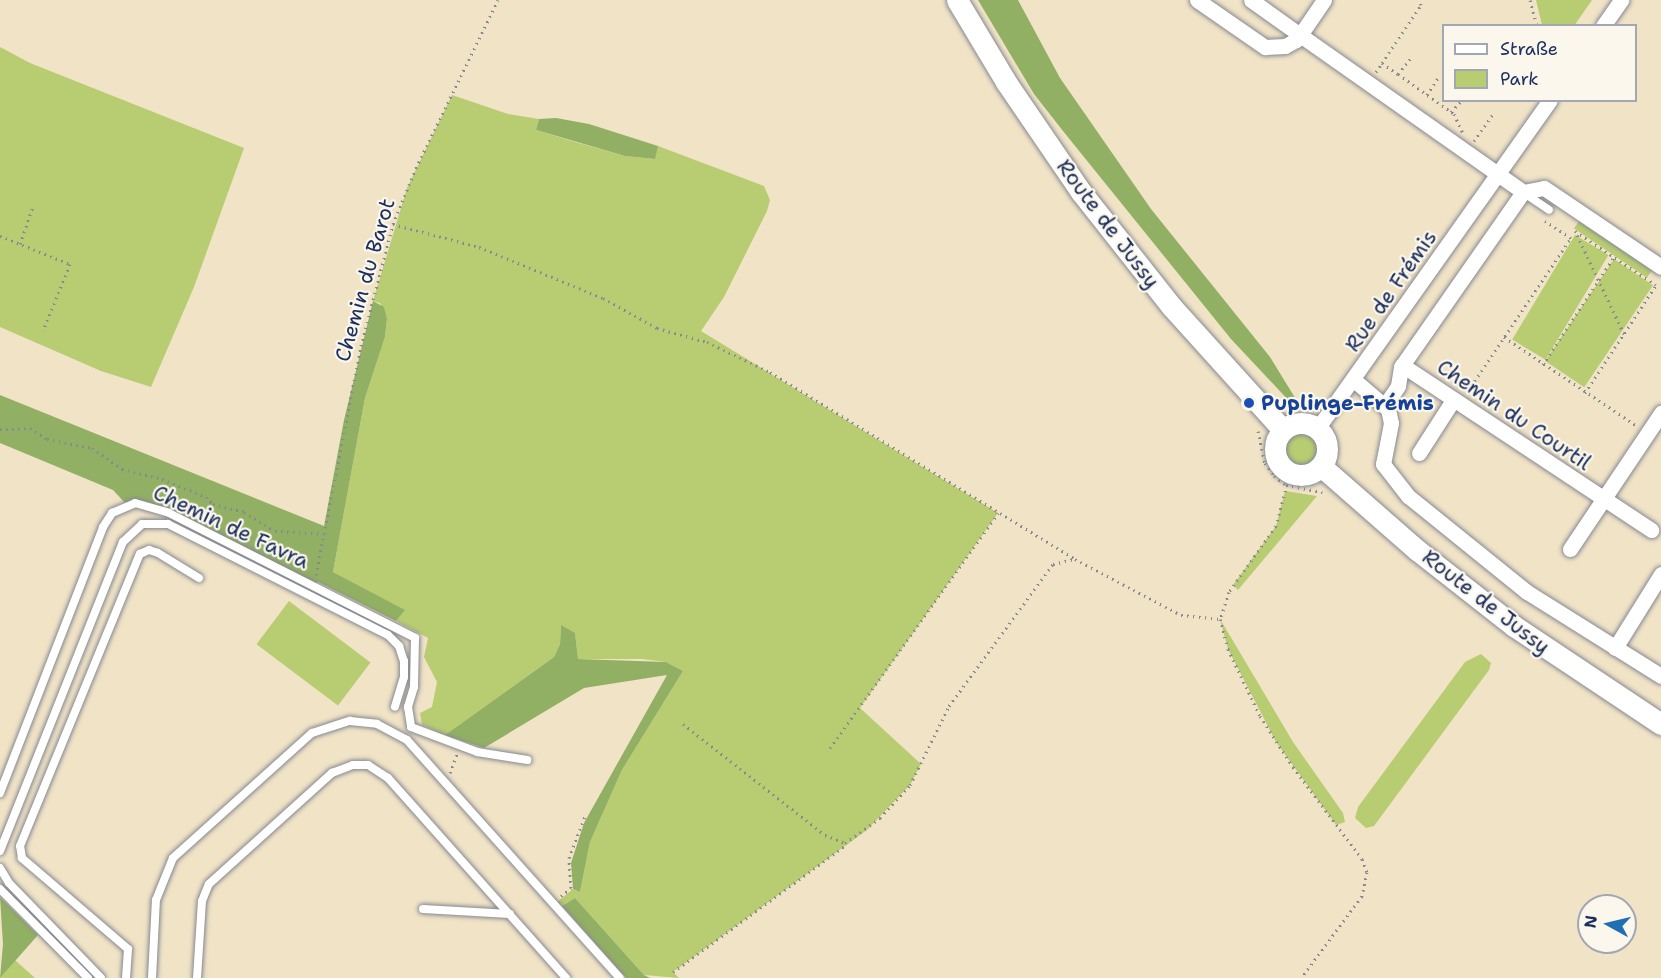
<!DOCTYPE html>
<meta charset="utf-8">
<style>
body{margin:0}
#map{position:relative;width:1661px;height:978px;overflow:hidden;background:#f0e3c6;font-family:"Shantell Sans",sans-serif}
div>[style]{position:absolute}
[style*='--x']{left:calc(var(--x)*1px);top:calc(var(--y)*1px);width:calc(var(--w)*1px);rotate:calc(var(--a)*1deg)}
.green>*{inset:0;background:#b8cd71;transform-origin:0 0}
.round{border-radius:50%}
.forest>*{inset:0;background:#92b063}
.path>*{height:3px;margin-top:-1.5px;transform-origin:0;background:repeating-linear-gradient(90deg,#868992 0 1.5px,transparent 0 6px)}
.roads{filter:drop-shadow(0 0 2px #868992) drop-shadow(0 0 2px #868992)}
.lane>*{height:8px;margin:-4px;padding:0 4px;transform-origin:4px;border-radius:4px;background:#fff}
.street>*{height:15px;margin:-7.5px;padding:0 7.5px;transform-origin:7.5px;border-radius:7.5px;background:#fff}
.secondary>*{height:21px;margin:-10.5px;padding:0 10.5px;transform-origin:10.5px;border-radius:10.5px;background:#fff}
.secondary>.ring{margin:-10.5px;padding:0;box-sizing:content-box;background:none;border:21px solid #fff;border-radius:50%}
.dots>*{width:16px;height:16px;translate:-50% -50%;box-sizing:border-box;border:3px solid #fbf7ec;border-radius:50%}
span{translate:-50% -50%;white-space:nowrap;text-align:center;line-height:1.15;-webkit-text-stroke:4.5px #fbf7ec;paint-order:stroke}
.street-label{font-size:21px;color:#1b2f5e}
.transit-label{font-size:21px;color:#164399;font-weight:700}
.left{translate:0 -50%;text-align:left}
.legend{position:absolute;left:1442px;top:24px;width:195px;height:78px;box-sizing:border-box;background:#fbf7ec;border:2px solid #a1a7b3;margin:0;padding:8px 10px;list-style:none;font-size:18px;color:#1b2f5e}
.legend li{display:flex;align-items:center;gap:12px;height:30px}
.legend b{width:30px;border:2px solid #a1a7b3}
.north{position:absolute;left:1577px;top:894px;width:60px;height:60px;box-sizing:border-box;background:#fbf7ec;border:2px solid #a1a7b3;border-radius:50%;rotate:278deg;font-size:16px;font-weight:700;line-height:24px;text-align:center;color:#1b2f5e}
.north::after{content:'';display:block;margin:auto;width:21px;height:27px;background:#1f6fb2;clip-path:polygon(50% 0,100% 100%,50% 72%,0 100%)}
</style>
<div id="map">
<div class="green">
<i style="clip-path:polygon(1536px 0,1592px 0,1574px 26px,1542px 25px)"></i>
<i style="clip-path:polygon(0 47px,30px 63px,244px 148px,194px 287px,151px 387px,101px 371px,0 327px)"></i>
<i style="clip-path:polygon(452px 95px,508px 114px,539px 119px,536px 130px,575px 142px,625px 156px,654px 159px,658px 146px,764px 186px,770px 200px,767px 211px,724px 297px,701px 331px,998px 513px,860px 708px,921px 764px,910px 785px,867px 830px,673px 972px,679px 978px,644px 975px,575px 898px,562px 906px,557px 902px,573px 889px,580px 892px,590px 842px,622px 770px,683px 671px,666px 662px,642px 659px,578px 659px,575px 634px,561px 625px,560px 644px,554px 657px,445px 735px,422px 725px,420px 713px,432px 707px,437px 682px,424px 657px,428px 638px,396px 621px,404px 610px,333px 572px,365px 398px,385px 337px,387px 319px,380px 303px,373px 301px,407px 188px)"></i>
<i style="left:1579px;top:221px;width:88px;height:9px;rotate:34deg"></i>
<i style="left:1575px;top:235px;width:39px;height:122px;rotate:31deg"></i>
<i style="left:1614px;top:259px;width:47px;height:123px;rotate:34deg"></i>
<i class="round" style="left:1284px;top:433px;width:34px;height:34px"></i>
<i style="clip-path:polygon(1285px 491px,1317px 496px,1238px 590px,1233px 585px,1276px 526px)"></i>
<i style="left:289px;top:601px;width:102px;height:54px;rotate:37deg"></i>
<i style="clip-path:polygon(1220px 619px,1293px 742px,1343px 813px,1345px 822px,1336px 825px,1276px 742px,1228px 649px)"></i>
<i style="clip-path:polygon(1481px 654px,1491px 663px,1489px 670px,1374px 826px,1366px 828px,1355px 818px,1358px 807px,1465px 662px)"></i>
<i style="clip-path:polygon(15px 960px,35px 978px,0 978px)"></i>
</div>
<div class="forest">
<i style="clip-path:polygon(978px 0,1018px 0,1060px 78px,1151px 209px,1270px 357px,1297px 401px,1291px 403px,1231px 339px,1063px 131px,1034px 94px)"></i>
<i style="clip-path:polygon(556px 118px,589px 124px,658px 146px,655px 159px,625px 156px,536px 130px,539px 119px)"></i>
<i style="clip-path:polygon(373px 301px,384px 307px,387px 319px,385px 337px,365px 398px,333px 572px,405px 610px,396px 621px,318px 582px,312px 585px,169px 513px,126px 504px,113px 490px,0 443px,0 395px,324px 526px,344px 420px)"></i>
<i style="clip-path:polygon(561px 625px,575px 633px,578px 659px,666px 662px,683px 671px,622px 770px,590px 842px,580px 892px,573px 889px,571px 863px,584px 823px,667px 675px,584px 688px,484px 748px,445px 735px,554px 657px,560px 644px)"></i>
<i style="clip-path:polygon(0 897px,38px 935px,0 978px,3px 944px)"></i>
<i style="clip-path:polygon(575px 898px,644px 975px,650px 978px,626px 978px,562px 906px)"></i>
</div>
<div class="path">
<i style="--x:1530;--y:0;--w:27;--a:75"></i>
<i style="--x:1382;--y:63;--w:70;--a:-56.1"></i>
<i style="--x:1421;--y:5;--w:5;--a:-101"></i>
<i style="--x:1376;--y:72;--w:11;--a:-56"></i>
<i style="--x:1382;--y:63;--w:19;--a:35"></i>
<i style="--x:1398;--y:74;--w:69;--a:35.5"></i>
<i style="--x:1454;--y:114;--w:21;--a:65"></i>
<i style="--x:1398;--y:74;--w:21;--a:-51"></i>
<i style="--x:1427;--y:95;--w:20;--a:-57"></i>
<i style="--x:1451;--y:112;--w:16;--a:-47"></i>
<i style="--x:1474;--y:141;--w:32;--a:-55"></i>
<i style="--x:393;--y:224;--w:89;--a:15"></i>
<i style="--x:479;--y:247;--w:134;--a:22.4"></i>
<i style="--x:603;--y:298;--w:62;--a:29.1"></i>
<i style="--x:657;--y:328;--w:52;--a:15.6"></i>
<i style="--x:707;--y:342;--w:70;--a:25.5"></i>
<i style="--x:770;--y:372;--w:358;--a:31.5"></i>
<i style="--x:0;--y:236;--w:75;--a:21.8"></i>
<i style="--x:70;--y:264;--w:72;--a:111.9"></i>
<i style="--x:20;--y:244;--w:39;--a:-71"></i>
<i style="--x:1624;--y:334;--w:114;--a:-115.4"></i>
<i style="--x:1575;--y:231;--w:97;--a:33.7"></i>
<i style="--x:1504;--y:337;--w:160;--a:33.8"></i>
<i style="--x:1543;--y:365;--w:129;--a:-56.7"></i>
<i style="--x:1468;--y:391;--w:184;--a:-56.1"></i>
<i style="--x:1571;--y:238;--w:31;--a:-147"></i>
<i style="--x:1585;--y:393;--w:131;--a:-56.6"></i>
<i style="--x:0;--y:429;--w:30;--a:-2"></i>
<i style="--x:30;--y:428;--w:20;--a:33"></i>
<i style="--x:47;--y:439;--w:46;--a:11.3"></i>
<i style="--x:92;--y:448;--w:37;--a:35"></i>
<i style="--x:122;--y:469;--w:41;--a:14"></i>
<i style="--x:162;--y:479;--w:48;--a:22.2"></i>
<i style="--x:206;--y:497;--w:10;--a:45"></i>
<i style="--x:213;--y:504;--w:32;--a:14"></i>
<i style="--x:244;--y:512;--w:36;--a:32"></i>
<i style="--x:275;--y:531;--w:49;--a:3.5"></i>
<i style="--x:1258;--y:431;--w:33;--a:78"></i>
<i style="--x:1265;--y:463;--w:16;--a:55"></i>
<i style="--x:1274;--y:476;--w:15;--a:37"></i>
<i style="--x:1286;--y:485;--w:37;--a:11"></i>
<i style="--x:1290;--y:473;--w:55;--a:104.8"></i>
<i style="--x:1276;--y:526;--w:81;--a:125.5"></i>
<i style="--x:1229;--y:592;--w:28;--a:108"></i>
<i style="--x:1220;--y:619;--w:31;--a:75"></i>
<i style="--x:1228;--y:649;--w:74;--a:64.5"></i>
<i style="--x:1260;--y:716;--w:61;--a:57.1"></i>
<i style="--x:1293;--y:767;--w:115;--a:53.1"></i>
<i style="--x:1362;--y:859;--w:14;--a:69"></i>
<i style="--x:1367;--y:872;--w:25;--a:102"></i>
<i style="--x:1362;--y:896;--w:102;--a:126.6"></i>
<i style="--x:316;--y:575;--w:233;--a:-78.9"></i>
<i style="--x:361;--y:346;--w:126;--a:-75.3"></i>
<i style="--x:393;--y:224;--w:61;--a:-67.7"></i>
<i style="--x:416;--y:168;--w:187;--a:-64"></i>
<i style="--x:683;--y:724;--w:180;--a:38"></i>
<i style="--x:825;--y:835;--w:22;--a:22"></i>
<i style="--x:845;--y:843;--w:43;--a:-35.5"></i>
<i style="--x:880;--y:818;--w:45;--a:-47.7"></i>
<i style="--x:910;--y:785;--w:88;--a:-63.7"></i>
<i style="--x:949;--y:706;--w:176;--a:-53.8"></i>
<i style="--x:1053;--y:564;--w:23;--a:-13"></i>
<i style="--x:1075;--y:559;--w:120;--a:27.8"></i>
<i style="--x:1181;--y:615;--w:39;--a:6"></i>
<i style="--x:830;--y:748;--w:289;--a:-54.4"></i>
<i style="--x:450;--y:773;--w:20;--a:-70"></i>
<i style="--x:561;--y:896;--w:13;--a:-39"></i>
<i style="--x:571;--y:888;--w:30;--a:-94"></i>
<i style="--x:569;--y:858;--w:45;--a:-69.1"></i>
<i style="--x:673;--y:972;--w:216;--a:-36.3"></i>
</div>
<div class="roads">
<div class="lane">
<i style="--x:1524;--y:193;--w:30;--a:34"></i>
<i style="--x:0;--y:793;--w:285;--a:-68.8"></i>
<i style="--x:103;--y:527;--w:17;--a:-57"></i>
<i style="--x:112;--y:513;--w:25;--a:-23"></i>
<i style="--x:135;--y:503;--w:35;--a:16"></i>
<i style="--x:169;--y:513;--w:276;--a:26.9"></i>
<i style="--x:415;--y:638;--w:49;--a:91.2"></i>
<i style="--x:414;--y:687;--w:21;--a:107"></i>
<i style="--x:408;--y:707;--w:20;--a:81"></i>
<i style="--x:411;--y:727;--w:71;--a:20.7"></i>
<i style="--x:477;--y:752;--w:51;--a:9.1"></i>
<i style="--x:0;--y:851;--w:333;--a:-68.3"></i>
<i style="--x:123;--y:542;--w:26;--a:-43"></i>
<i style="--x:142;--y:524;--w:26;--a:0"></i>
<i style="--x:168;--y:524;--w:246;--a:26.8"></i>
<i style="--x:388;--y:635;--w:16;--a:45"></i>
<i style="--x:399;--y:646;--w:16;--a:72"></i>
<i style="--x:404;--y:661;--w:16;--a:90"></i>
<i style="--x:404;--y:677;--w:31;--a:107"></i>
<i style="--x:0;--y:868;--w:17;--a:59"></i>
<i style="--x:9;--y:883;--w:132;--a:45.9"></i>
<i style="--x:0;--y:889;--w:125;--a:45.3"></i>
<i style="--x:423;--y:909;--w:87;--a:3.3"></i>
<i style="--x:126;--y:978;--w:29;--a:-86"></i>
<i style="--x:128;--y:949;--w:140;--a:-139.4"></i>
<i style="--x:22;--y:858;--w:12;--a:-99"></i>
<i style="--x:20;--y:846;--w:316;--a:-67.7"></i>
<i style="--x:140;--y:554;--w:10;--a:-24"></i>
<i style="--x:149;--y:550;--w:9;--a:18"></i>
<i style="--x:158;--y:553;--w:48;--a:31.4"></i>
<i style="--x:152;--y:978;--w:78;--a:-87.1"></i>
<i style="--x:156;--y:900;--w:45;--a:-68"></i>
<i style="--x:173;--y:858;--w:187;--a:-42"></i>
<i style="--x:312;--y:733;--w:40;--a:-18"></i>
<i style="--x:350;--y:721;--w:27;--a:6"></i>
<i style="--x:377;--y:724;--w:34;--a:28"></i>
<i style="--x:407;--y:740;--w:319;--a:48.2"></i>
<i style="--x:197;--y:978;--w:77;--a:-86.3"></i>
<i style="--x:202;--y:901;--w:18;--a:-68"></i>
<i style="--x:209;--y:884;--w:166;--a:-42.1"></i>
<i style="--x:332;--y:773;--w:22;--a:-21"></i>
<i style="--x:353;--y:765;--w:15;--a:0"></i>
<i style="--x:368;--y:765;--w:24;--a:33"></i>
<i style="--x:388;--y:778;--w:268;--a:48.3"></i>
</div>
<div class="street">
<i style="--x:1197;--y:0;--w:83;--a:34.7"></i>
<i style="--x:1265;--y:47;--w:20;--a:-3"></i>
<i style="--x:1285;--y:46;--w:13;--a:-29"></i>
<i style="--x:1296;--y:40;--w:6;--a:-51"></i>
<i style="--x:1300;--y:35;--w:60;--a:-144.5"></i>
<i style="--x:1324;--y:0;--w:42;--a:124.4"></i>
<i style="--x:1300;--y:35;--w:273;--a:35.1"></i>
<i style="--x:1523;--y:192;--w:213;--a:124.9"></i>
<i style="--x:1401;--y:367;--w:19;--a:99"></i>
<i style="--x:1398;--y:386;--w:23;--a:124"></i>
<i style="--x:1603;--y:26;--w:32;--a:-55"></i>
<i style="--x:1523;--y:192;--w:21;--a:-11"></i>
<i style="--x:1544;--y:188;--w:141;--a:34"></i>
<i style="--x:1402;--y:365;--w:299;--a:33.5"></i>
<i style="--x:1354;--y:380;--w:45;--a:40.5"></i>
<i style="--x:1388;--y:409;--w:14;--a:78"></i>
<i style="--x:1391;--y:423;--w:42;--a:101"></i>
<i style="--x:1383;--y:464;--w:41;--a:52"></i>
<i style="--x:1408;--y:496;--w:153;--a:38.9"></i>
<i style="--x:1527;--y:592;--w:158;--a:32.1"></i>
<i style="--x:1317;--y:429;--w:403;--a:-54.7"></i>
<i style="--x:1419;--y:453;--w:63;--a:-57.3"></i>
<i style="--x:1570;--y:549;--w:164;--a:-56.2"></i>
<i style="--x:1615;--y:648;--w:87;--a:-58.1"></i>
</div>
<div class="secondary">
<i style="--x:957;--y:0;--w:96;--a:59.1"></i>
<i style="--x:1006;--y:82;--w:133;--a:55.7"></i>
<i style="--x:1081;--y:192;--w:145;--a:51.7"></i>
<i style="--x:1171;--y:306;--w:167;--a:47.9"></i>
<i class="ring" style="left:1275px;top:423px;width:31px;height:31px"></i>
<i style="--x:1321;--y:466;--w:128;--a:41.2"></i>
<i style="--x:1417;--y:550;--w:123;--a:38.1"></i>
<i style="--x:1514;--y:626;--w:177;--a:33.7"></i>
</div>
</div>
<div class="dots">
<i style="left:1249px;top:403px;background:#1a4fb4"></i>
</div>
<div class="street-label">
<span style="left:1108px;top:224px;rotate:53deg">Route de Jussy</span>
<span style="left:365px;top:280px;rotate:-74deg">Chemin du Barot</span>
<span style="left:1391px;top:291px;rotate:-55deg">Rue de Frémis</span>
<span style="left:1514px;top:415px;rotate:34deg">Chemin du Courtil</span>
<span style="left:231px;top:527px;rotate:25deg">Chemin de Favra</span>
<span style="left:1486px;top:602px;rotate:38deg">Route de Jussy</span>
</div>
<div class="transit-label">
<span class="left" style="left:1261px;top:403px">Puplinge-Frémis</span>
</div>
<ul class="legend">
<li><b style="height:8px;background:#fff"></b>Straße</li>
<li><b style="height:16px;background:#b8cd71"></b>Park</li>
</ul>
<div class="north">N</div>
</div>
